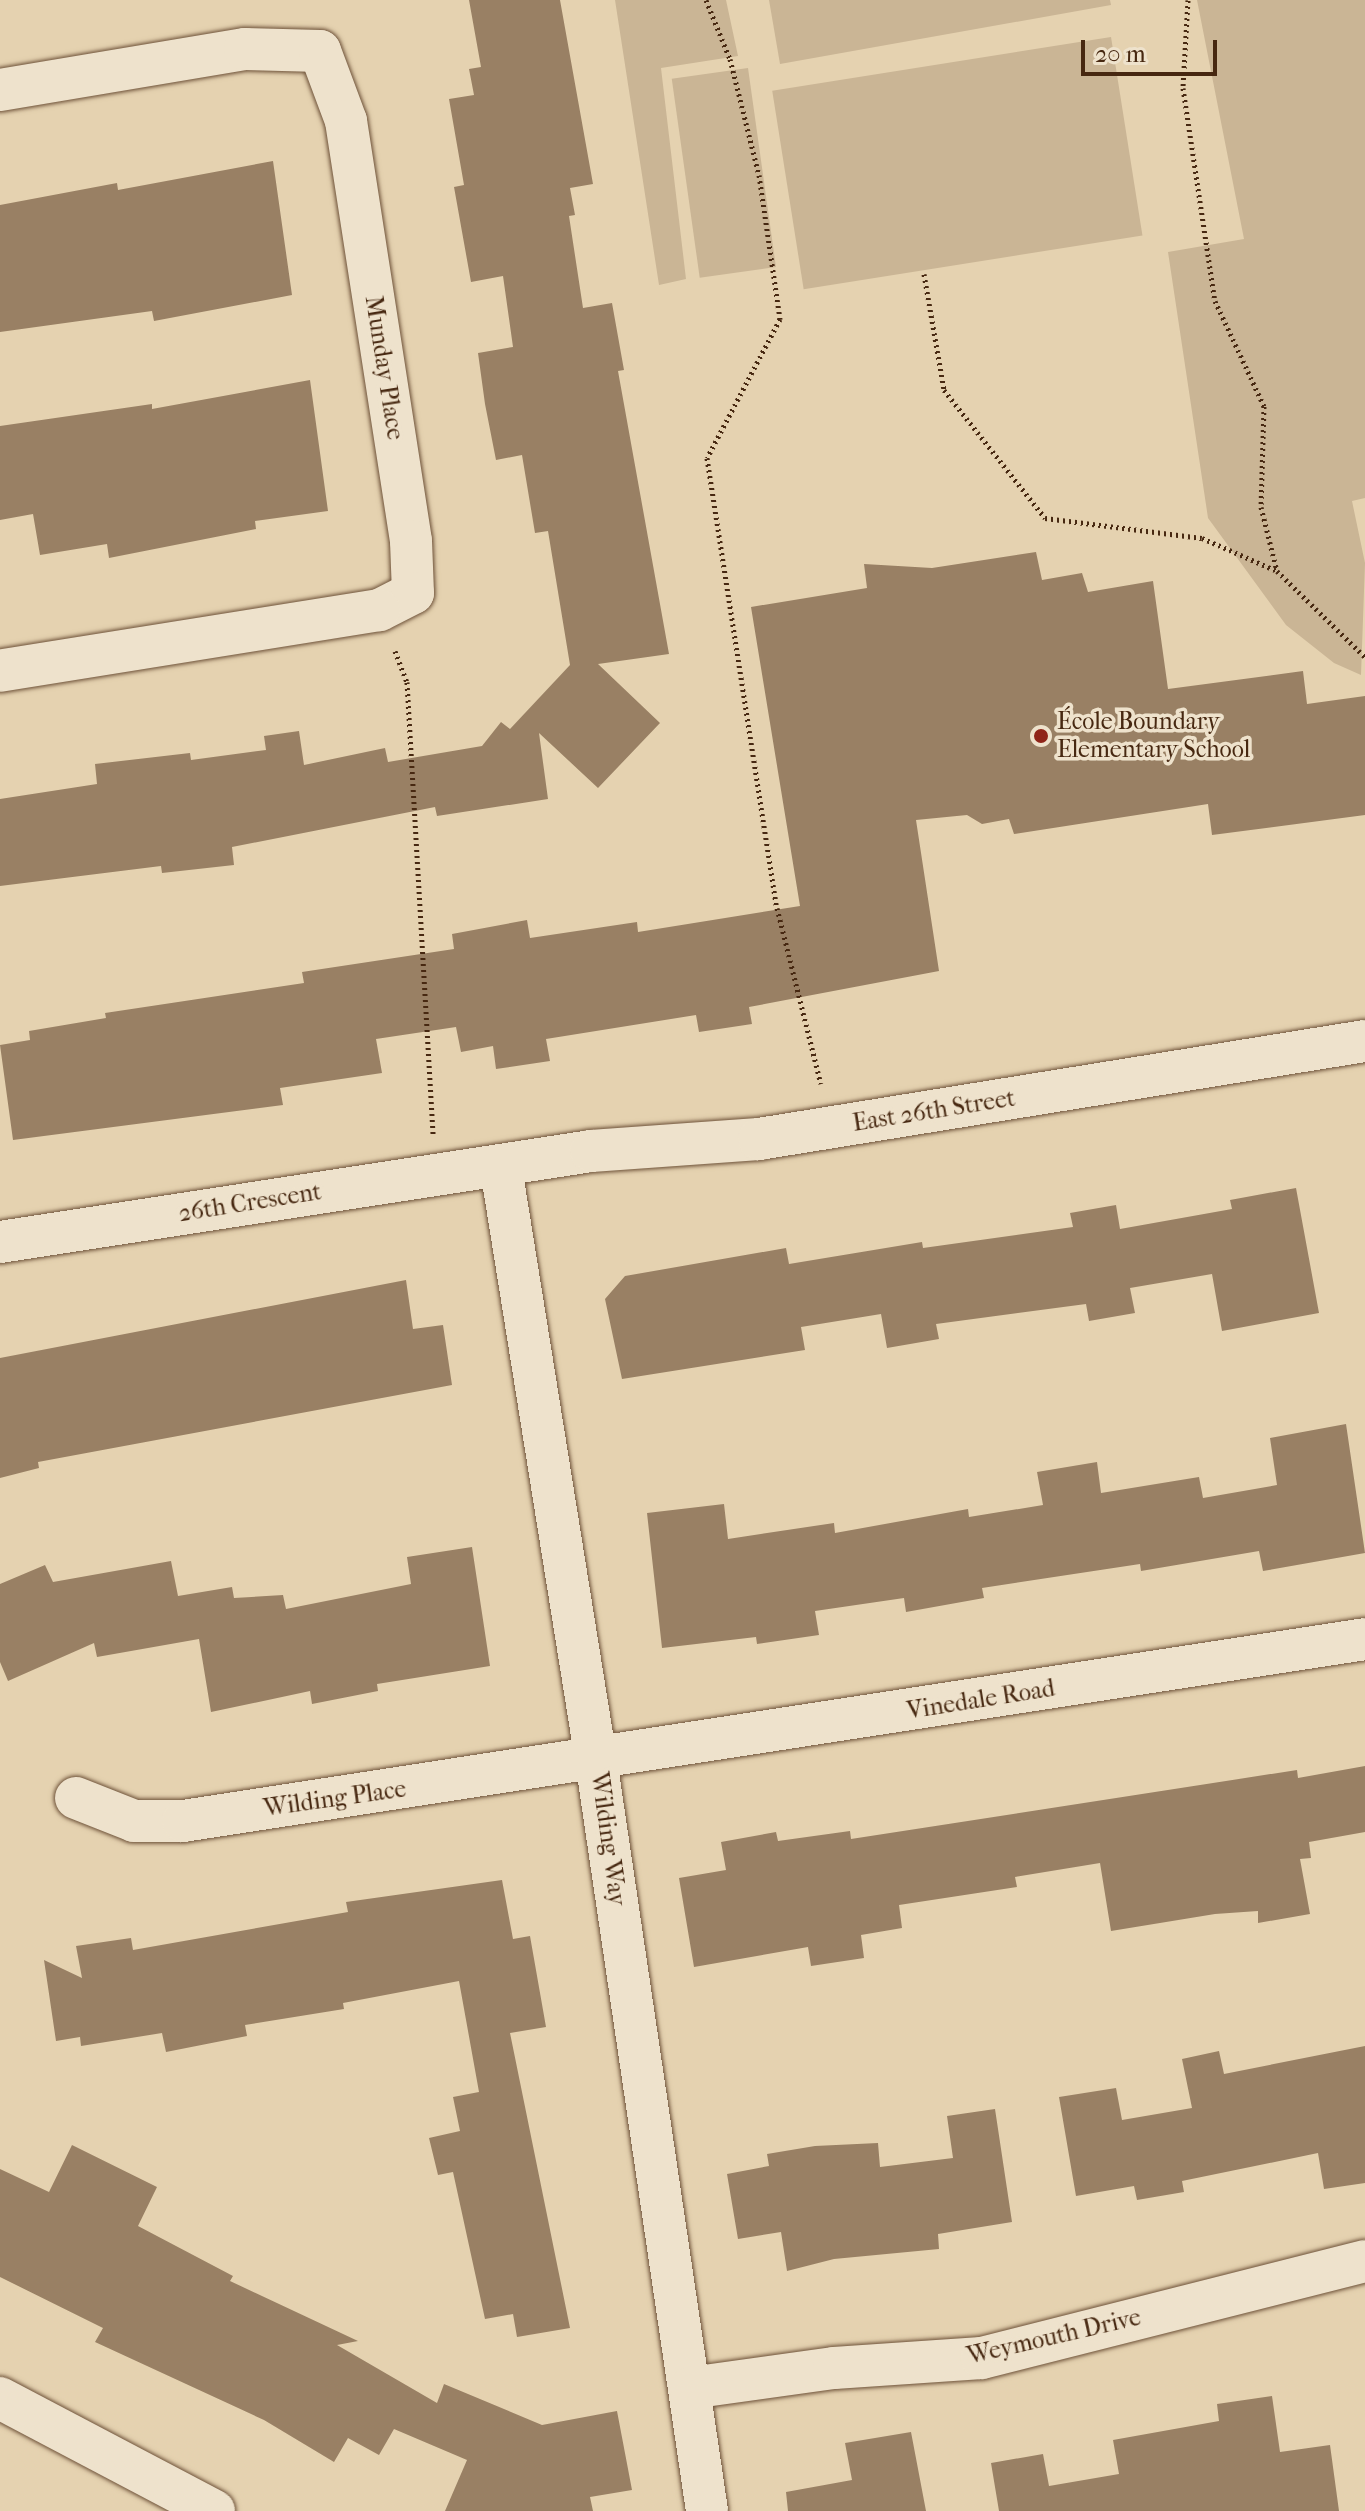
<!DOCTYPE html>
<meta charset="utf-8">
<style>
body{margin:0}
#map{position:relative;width:1365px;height:2511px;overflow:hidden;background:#e5d2b0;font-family:"IM FELL French Canon",serif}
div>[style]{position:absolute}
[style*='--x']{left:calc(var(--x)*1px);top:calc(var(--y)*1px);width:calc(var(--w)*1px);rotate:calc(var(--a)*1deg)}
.green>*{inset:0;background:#cab595;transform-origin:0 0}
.building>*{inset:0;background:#998064}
.path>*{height:5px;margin-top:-2.5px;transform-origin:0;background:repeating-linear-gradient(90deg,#472811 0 2px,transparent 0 6px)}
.roads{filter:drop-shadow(0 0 2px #6e5239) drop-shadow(0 0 2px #6e5239)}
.street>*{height:42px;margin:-21px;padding:0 21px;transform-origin:21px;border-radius:21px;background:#eee2cc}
.dots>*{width:22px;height:22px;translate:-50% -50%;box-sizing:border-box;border:4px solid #eee2cc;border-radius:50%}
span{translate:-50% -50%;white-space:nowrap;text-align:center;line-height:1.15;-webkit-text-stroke:7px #eee2cc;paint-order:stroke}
.street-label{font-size:24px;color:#472811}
.poi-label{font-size:24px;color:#472811}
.left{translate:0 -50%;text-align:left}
.scale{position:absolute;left:1081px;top:40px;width:136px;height:36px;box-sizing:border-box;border:4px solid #472811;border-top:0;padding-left:10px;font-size:24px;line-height:28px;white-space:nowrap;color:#472811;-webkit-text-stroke:6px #eee2cc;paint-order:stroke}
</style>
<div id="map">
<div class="green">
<i style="clip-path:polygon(615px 0,726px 0,738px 56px,661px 68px,686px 279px,659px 285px)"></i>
<i style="clip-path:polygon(769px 0,1110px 0,1111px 5px,780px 64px)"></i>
<i style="clip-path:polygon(1197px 0,1365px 0,1365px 498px,1352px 501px,1365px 563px,1361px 675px,1334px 663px,1286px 625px,1208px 518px,1168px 252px,1244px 239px)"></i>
<i style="left:1111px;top:37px;width:201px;height:343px;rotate:81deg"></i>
<i style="left:748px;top:68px;width:201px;height:77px;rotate:82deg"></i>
</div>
<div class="building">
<i style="clip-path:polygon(469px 0,560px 0,593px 184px,570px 188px,575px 215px,569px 216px,583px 308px,612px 303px,624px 370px,618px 371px,669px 654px,598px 664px,660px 723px,598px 788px,539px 733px,548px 799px,437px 816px,435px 807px,232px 847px,234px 865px,162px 873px,161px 866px,0 886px,0 799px,97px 784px,95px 764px,190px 753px,191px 760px,266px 750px,264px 736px,299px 731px,304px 765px,385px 748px,388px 762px,482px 746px,501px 722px,510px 729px,570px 665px,548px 531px,535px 533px,522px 455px,496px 460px,485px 404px,478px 353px,513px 347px,503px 276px,471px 282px,454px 187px,464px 185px,449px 99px,474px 95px,469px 69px,481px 67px)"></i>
<i style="clip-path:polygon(273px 161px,292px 295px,154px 321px,152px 311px,0 332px,0 205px,117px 183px,118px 190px)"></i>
<i style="clip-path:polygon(310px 380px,328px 511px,255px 521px,256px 529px,109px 558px,107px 544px,40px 555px,33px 514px,0 520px,0 426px,152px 404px,152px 409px)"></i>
<i style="clip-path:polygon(1036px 552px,1042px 580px,1082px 573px,1088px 592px,1153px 581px,1168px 689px,1303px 671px,1307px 704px,1365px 696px,1365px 815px,1212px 835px,1208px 804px,1014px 834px,1009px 819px,982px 824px,967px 815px,916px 820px,939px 971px,749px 1007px,752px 1024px,699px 1032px,696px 1015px,546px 1039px,550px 1061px,496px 1069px,493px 1046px,461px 1052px,456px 1027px,376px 1039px,382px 1073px,280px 1088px,283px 1105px,13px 1140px,0 1045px,30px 1040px,29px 1031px,106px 1018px,105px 1013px,304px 983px,302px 972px,454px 949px,452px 934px,527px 920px,530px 938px,637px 922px,638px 932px,800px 906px,751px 607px,867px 588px,864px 564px,932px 568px)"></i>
<i style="clip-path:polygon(1296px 1188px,1319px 1313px,1222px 1331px,1212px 1274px,1130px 1288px,1135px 1313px,1089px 1321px,1086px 1304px,936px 1324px,939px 1339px,887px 1348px,881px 1314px,801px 1327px,805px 1350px,622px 1379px,605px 1299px,625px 1276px,786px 1248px,789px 1264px,922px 1242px,923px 1248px,1073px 1227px,1070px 1213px,1116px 1205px,1120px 1229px,1232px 1209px,1230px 1200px)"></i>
<i style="clip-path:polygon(406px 1280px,413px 1329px,443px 1325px,452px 1385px,38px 1462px,39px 1468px,0 1478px,0 1358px)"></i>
<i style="clip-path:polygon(1346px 1424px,1365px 1553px,1263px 1571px,1259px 1551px,1141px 1571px,1140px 1564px,982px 1588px,984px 1598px,906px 1612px,904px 1598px,815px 1611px,819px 1635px,757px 1644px,756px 1637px,662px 1648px,647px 1513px,724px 1504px,728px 1539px,834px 1523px,835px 1533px,968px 1509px,969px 1517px,1043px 1505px,1037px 1472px,1097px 1462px,1101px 1493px,1199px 1477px,1203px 1498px,1277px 1485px,1270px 1438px)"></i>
<i style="clip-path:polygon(472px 1547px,490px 1666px,377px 1684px,378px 1691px,312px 1704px,310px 1691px,211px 1712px,199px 1639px,97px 1657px,94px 1643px,8px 1681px,0 1662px,0 1584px,45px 1565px,53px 1582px,171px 1561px,178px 1596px,232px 1587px,234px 1598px,283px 1595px,286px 1609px,411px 1584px,407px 1557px)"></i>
<i style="clip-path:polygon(1365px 1766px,1365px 1832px,1309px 1842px,1311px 1858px,1300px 1859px,1310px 1914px,1258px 1923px,1258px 1911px,1215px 1914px,1111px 1931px,1100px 1863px,1015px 1877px,1017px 1887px,899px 1905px,902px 1928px,861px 1935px,864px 1958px,811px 1966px,808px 1947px,694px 1967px,679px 1878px,726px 1870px,721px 1842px,776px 1832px,778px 1841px,850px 1831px,851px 1839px,1297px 1770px,1298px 1778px)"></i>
<i style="clip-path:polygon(502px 1880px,513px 1939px,530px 1936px,546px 2027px,510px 2033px,570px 2328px,517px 2337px,513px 2314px,485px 2319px,453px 2172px,438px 2175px,429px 2138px,460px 2131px,453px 2097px,479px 2092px,459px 1981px,343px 2003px,344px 2009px,245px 2025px,247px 2036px,166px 2052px,162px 2033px,81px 2046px,80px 2037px,56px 2041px,44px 1960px,82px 1978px,76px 1946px,131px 1938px,133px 1950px,348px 1912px,346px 1902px)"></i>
<i style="clip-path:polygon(1365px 2046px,1365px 2183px,1324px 2189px,1318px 2153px,1182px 2181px,1184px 2192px,1137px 2200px,1134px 2186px,1076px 2196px,1059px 2097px,1116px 2088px,1122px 2120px,1192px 2108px,1182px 2059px,1219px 2051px,1224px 2074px)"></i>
<i style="clip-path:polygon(995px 2109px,1012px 2222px,938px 2234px,939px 2249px,834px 2259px,787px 2271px,781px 2232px,738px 2239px,727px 2174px,769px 2166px,767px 2154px,815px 2146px,878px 2143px,880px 2167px,953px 2158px,947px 2116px)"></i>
<i style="clip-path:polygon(72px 2145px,157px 2187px,138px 2226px,233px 2276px,230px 2281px,358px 2341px,337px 2345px,437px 2403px,444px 2384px,542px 2425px,617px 2411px,632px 2490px,590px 2497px,593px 2511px,445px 2511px,467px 2460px,394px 2429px,379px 2455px,348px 2438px,334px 2462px,264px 2420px,95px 2342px,103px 2328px,0 2277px,0 2169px,49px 2192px)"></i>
<i style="clip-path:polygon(1272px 2396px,1280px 2452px,1330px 2445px,1339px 2511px,999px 2511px,991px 2463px,1043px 2454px,1049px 2486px,1119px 2474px,1113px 2440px,1219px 2421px,1217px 2404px)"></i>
<i style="clip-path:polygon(911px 2432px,926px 2511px,788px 2511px,786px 2492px,852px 2480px,845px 2443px)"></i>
</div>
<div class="path">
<i style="--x:706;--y:0;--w:64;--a:67.9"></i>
<i style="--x:730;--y:59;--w:120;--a:76"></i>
<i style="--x:759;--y:175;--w:146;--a:81.7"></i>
<i style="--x:780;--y:319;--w:157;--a:117.7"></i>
<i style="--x:707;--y:458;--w:455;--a:81.2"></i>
<i style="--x:777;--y:908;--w:181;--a:76"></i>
<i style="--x:1188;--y:0;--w:88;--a:93.3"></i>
<i style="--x:1183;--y:88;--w:215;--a:81.5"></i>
<i style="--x:1215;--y:301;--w:116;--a:65"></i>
<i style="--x:1264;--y:406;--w:101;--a:91.7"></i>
<i style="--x:1261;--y:507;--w:66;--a:76"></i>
<i style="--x:924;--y:274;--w:118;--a:80.2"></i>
<i style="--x:944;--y:390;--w:163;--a:51.7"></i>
<i style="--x:1045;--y:518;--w:158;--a:7.3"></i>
<i style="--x:1202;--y:538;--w:82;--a:23.7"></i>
<i style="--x:1277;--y:571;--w:123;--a:44.3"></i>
<i style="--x:395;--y:651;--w:33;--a:69"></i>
<i style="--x:407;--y:682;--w:453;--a:86.7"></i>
</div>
<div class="roads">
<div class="street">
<i style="--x:0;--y:90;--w:248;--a:-9.5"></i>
<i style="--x:245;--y:49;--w:75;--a:1.5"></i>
<i style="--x:320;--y:51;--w:75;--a:69.6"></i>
<i style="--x:346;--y:121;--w:425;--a:81.2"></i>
<i style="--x:411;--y:541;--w:52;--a:87.8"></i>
<i style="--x:413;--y:593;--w:38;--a:153"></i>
<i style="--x:379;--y:610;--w:384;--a:170.9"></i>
<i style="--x:501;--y:1168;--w:600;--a:80.88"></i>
<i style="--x:596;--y:1760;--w:759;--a:81.59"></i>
<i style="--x:0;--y:1242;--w:598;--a:-8.75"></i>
<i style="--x:591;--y:1151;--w:168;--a:-4.1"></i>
<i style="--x:759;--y:1139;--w:614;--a:-9.19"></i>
<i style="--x:76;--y:1798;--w:62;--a:21.6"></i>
<i style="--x:134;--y:1821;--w:49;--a:0"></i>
<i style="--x:183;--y:1821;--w:1196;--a:-8.75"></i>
<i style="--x:690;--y:2388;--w:145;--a:-7.9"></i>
<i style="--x:834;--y:2368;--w:148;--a:-3.9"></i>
<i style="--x:982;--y:2358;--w:395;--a:-14.2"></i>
<i style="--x:0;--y:2398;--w:242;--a:27.8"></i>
</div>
</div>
<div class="dots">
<i style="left:1041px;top:736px;background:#8f2418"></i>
</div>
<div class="street-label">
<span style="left:384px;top:368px;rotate:81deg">Munday Place</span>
<span style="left:934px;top:1111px;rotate:-9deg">East 26th Street</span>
<span style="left:250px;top:1203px;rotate:-9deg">26th Crescent</span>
<span style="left:981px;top:1700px;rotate:-9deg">Vinedale Road</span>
<span style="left:335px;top:1799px;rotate:-8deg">Wilding Place</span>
<span style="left:608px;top:1839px;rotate:82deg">Wilding Way</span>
<span style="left:1054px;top:2337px;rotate:-13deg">Weymouth Drive</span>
</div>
<div class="poi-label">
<span class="left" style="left:1057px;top:736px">École Boundary<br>Elementary School</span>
</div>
<div class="scale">20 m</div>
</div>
